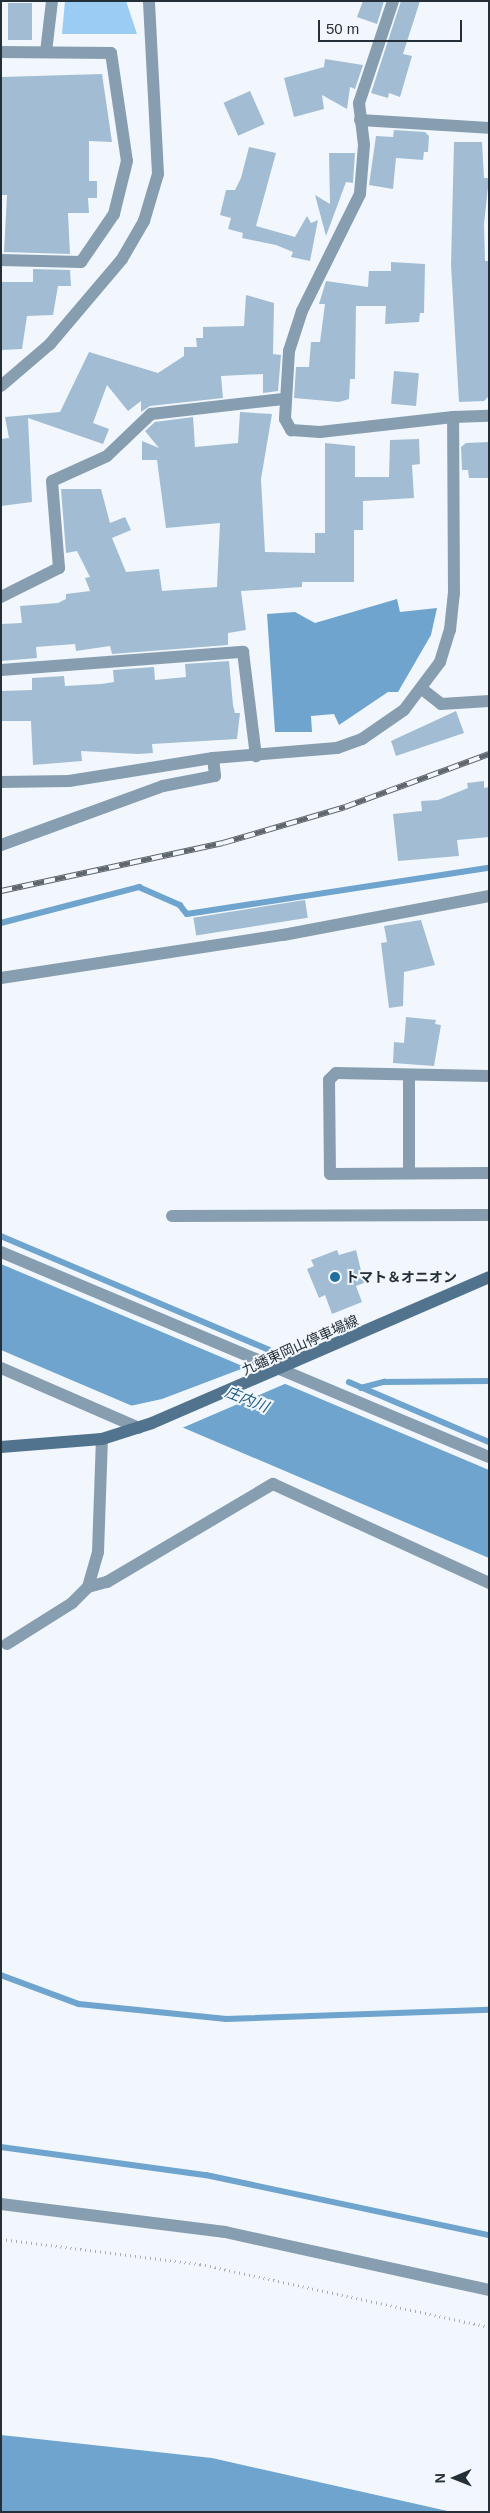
<!DOCTYPE html>
<meta charset="utf-8">
<style>
body{margin:0}
#map{position:relative;width:490px;height:2513px;overflow:hidden;background:#f1f7fc;font-family:Helvetica,"Noto Sans JP",sans-serif}
div>[style]{position:absolute}
[style*='--x']{left:calc(var(--x)*1px);top:calc(var(--y)*1px);width:calc(var(--w)*1px);rotate:calc(var(--a)*1deg)}
.green>*{inset:0;background:#9bccf3}
.water>*{inset:0;background:#6ea4ce}
.pier>*{inset:0;background:#f1f7fc}
.stream>*{height:5.5px;margin:-2.75px;padding:0 2.75px;transform-origin:2.75px;border-radius:2.75px;background:#6ea4ce}
.building>*{inset:0;background:#a2bdd3;transform-origin:0 0}
.path>*{height:3px;margin-top:-1.5px;transform-origin:0;background:repeating-linear-gradient(90deg,#a7afb5 0 1px,transparent 0 5px)}
.minor>*{height:12px;margin:-6px;padding:0 6px;transform-origin:6px;border-radius:6px;background:#879eb1}
.tertiary>*{height:12px;margin:-6px;padding:0 6px;transform-origin:6px;border-radius:6px;background:#879eb1}
.secondary>*{height:12px;margin:-6px;padding:0 6px;transform-origin:6px;border-radius:6px;background:#52738e}
.rail>*{height:5.5px;margin-top:-2.75px;transform-origin:0;background:repeating-linear-gradient(90deg,#f1f7fc 0 11px,#5e676e 0 22px);box-sizing:border-box;border-block:1px solid #5e676e}
.dots>*{width:14px;height:14px;translate:-50% -50%;box-sizing:border-box;border:2px solid #f1f7fc;border-radius:50%}
span{translate:-50% -50%;white-space:nowrap;text-align:center;line-height:1.15;-webkit-text-stroke:4px #f1f7fc;paint-order:stroke}
.poi-label{font-size:14px;color:#242f37;font-weight:700}
.left{translate:0 -50%;text-align:left}
.street-label{font-size:14px;color:#242f37}
.water-label{font-size:15px;color:#1d5982;font-style:italic}
.frame{position:absolute;inset:0;border:2px solid #242f37;pointer-events:none}
.north{position:absolute;left:430px;top:2453px;width:50px;height:50px;-webkit-text-stroke:4px #f1f7fc;paint-order:stroke;rotate:269deg;font-size:14px;font-weight:700;line-height:20px;text-align:center;color:#242f37}
.north::after{content:'';display:block;margin:auto;width:18px;height:22px;background:#242f37;clip-path:polygon(50% 0,100% 100%,50% 72%,0 100%)}
.scale{position:absolute;left:318px;top:20px;width:144px;height:22px;box-sizing:border-box;border:2px solid #242f37;border-top:0;padding-left:6px;font-size:15px;line-height:18px;white-space:nowrap;color:#242f37;-webkit-text-stroke:4px #f1f7fc;paint-order:stroke}
</style>
<div id="map">
<div class="green">
<i style="clip-path:polygon(65px 1px,126px 1px,137px 34px,62px 34px)"></i>
</div>
<div class="water">
<i style="clip-path:polygon(397px 599px,400px 612px,437px 608px,431px 635px,398px 692px,388px 692px,339px 725px,334px 714px,311px 716px,312px 732px,275px 732px,267px 614px,295px 612px,315px 623px)"></i>
<i style="clip-path:polygon(1px 1264px,489px 1470px,489px 1558px,1px 1350px)"></i>
<i style="clip-path:polygon(1px 2435px,212px 2458px,452px 2512px,1px 2512px)"></i>
</div>
<div class="pier">
<i style="clip-path:polygon(249px 1366px,287px 1383px,182px 1428px,130px 1406px,162px 1399px)"></i>
</div>
<div class="stream">
<i style="--x:1;--y:923;--w:143;--a:-14.6"></i>
<i style="--x:139;--y:887;--w:45;--a:23.7"></i>
<i style="--x:180;--y:905;--w:11;--a:52"></i>
<i style="--x:187;--y:914;--w:305;--a:-8.7"></i>
<i style="--x:1;--y:1236;--w:291;--a:23"></i>
<i style="--x:349;--y:1382;--w:152;--a:23.2"></i>
<i style="--x:361;--y:1388;--w:24;--a:-15"></i>
<i style="--x:384;--y:1382;--w:105;--a:-0.5"></i>
<i style="--x:1;--y:1975;--w:83;--a:20.4"></i>
<i style="--x:79;--y:2004;--w:148;--a:5.8"></i>
<i style="--x:226;--y:2019;--w:263;--a:-2"></i>
<i style="--x:1;--y:2147;--w:207;--a:7.8"></i>
<i style="--x:206;--y:2175;--w:289;--a:12"></i>
</div>
<div class="building">
<i style="clip-path:polygon(363px 1px,384px 1px,377px 24px,357px 17px)"></i>
<i style="clip-path:polygon(401px 1px,420px 1px,403px 54px,412px 56px,400px 97px,389px 93px,388px 98px,371px 93px)"></i>
<i style="left:8px;top:3px;width:24px;height:37px"></i>
<i style="clip-path:polygon(325px 59px,363px 65px,355px 89px,350px 87px,347px 109px,322px 95px,324px 109px,294px 117px,284px 78px,324px 67px)"></i>
<i style="clip-path:polygon(102px 74px,112px 142px,89px 141px,89px 181px,97px 181px,97px 198px,88px 198px,89px 213px,68px 213px,70px 254px,4px 252px,7px 195px,1px 195px,1px 77px)"></i>
<i style="left:250px;top:91px;width:36px;height:29px;rotate:66deg"></i>
<i style="clip-path:polygon(394px 130px,425px 132px,429px 136px,428px 152px,424px 152px,423px 160px,396px 158px,393px 189px,369px 185px,376px 136px,393px 137px)"></i>
<i style="clip-path:polygon(454px 142px,482px 142px,484px 178px,489px 178px,484px 224px,485px 261px,489px 261px,489px 396px,484px 401px,459px 402px,451px 265px)"></i>
<i style="clip-path:polygon(249px 147px,276px 153px,256px 226px,295px 237px,307px 216px,311px 223px,318px 220px,310px 261px,291px 257px,293px 252px,276px 245px,242px 238px,243px 233px,228px 229px,231px 218px,220px 215px,226px 190px,235px 190px,241px 178px)"></i>
<i style="clip-path:polygon(329px 153px,355px 153px,353px 183px,346px 182px,326px 236px,315px 195px,330px 204px)"></i>
<i style="clip-path:polygon(391px 262px,425px 264px,424px 313px,420px 313px,419px 322px,385px 324px,386px 306px,356px 306px,355px 379px,350px 379px,349px 399px,339px 402px,294px 398px,296px 367px,309px 367px,311px 342px,320px 342px,325px 304px,319px 304px,326px 281px,368px 287px,369px 271px,391px 271px)"></i>
<i style="clip-path:polygon(33px 269px,70px 270px,71px 286px,58px 286px,53px 315px,27px 316px,22px 349px,1px 350px,1px 282px,33px 282px)"></i>
<i style="clip-path:polygon(246px 295px,274px 303px,273px 354px,281px 355px,278px 391px,263px 393px,263px 374px,221px 376px,223px 398px,150px 406px,141px 412px,141px 401px,128px 411px,107px 385px,93px 423px,109px 429px,103px 444px,28px 418px,32px 502px,1px 506px,1px 439px,9px 438px,5px 417px,60px 412px,89px 352px,158px 373px,184px 356px,184px 347px,197px 347px,196px 338px,203px 338px,203px 327px,244px 326px)"></i>
<i style="left:394px;top:371px;width:25px;height:33px;rotate:5deg"></i>
<i style="clip-path:polygon(240px 412px,272px 414px,261px 479px,265px 552px,315px 553px,315px 533px,325px 533px,325px 443px,355px 446px,355px 477px,389px 477px,390px 440px,419px 439px,420px 464px,412px 465px,414px 498px,363px 501px,363px 530px,354px 530px,354px 582px,302px 582px,302px 587px,241px 591px,246px 630px,228px 633px,228px 645px,112px 654px,110px 646px,76px 651px,75px 644px,36px 647px,37px 658px,1px 661px,1px 624px,22px 623px,20px 606px,58px 603px,66px 599px,66px 594px,90px 591px,85px 578px,90px 577px,77px 551px,66px 553px,61px 489px,101px 489px,110px 523px,125px 517px,131px 530px,112px 538px,126px 572px,159px 569px,162px 591px,217px 587px,220px 523px,166px 528px,157px 460px,142px 460px,142px 441px,159px 448px,145px 431px,155px 422px,193px 417px,195px 447px,238px 443px)"></i>
<i style="clip-path:polygon(489px 442px,489px 478px,469px 478px,468px 470px,462px 470px,461px 447px,466px 443px)"></i>
<i style="clip-path:polygon(229px 661px,233px 705px,235px 713px,240px 713px,237px 739px,152px 744px,153px 753px,138px 754px,81px 751px,82px 761px,33px 765px,31px 721px,1px 721px,1px 691px,32px 690px,32px 678px,64px 676px,65px 686px,101px 684px,114px 682px,113px 670px,154px 667px,155px 680px,186px 677px,185px 664px)"></i>
<i style="clip-path:polygon(456px 711px,464px 733px,396px 756px,391px 741px)"></i>
<i style="clip-path:polygon(484px 781px,484px 788px,489px 787px,489px 837px,457px 840px,459px 856px,398px 861px,393px 814px,422px 811px,421px 801px,438px 800px,468px 788px,467px 783px)"></i>
<i style="left:305px;top:900px;width:18px;height:113px;rotate:81deg"></i>
<i style="clip-path:polygon(421px 920px,435px 965px,404px 972px,403px 1006px,389px 1008px,381px 943px,387px 942px,384px 926px)"></i>
<i style="clip-path:polygon(406px 1017px,436px 1020px,435px 1024px,441px 1025px,434px 1066px,393px 1063px,394px 1042px,404px 1043px)"></i>
<i style="clip-path:polygon(337px 1250px,339px 1255px,356px 1250px,364px 1283px,356px 1286px,362px 1302px,332px 1314px,325px 1295px,319px 1298px,307px 1269px,314px 1266px,311px 1260px)"></i>
</div>
<div class="path">
<i style="--x:1;--y:2239;--w:201;--a:7.2"></i>
<i style="--x:200;--y:2264;--w:296;--a:12.3"></i>
</div>
<div class="minor">
<i style="--x:393;--y:1;--w:108;--a:108.4"></i>
<i style="--x:359;--y:103;--w:42;--a:83.2"></i>
<i style="--x:364;--y:145;--w:49;--a:94.7"></i>
<i style="--x:360;--y:194;--w:131;--a:116.4"></i>
<i style="--x:302;--y:311;--w:42;--a:108"></i>
<i style="--x:289;--y:351;--w:68;--a:93.4"></i>
<i style="--x:285;--y:419;--w:13;--a:61"></i>
<i style="--x:291;--y:430;--w:29;--a:4"></i>
<i style="--x:320;--y:432;--w:134;--a:-6.4"></i>
<i style="--x:1;--y:52;--w:110;--a:0.5"></i>
<i style="--x:111;--y:53;--w:109;--a:81.6"></i>
<i style="--x:127;--y:161;--w:55;--a:103.8"></i>
<i style="--x:114;--y:214;--w:58;--a:124.5"></i>
<i style="--x:81;--y:262;--w:80;--a:-178.6"></i>
<i style="--x:46;--y:52;--w:51;--a:-83.3"></i>
<i style="--x:360;--y:120;--w:129;--a:3.5"></i>
<i style="--x:1;--y:386;--w:65;--a:-40.6"></i>
<i style="--x:50;--y:344;--w:111;--a:-49.7"></i>
<i style="--x:122;--y:259;--w:44;--a:-59.9"></i>
<i style="--x:144;--y:221;--w:49;--a:-73.4"></i>
<i style="--x:158;--y:174;--w:173;--a:-93"></i>
<i style="--x:1;--y:597;--w:65;--a:-26.6"></i>
<i style="--x:59;--y:568;--w:87;--a:-94.6"></i>
<i style="--x:52;--y:481;--w:60;--a:-24.4"></i>
<i style="--x:107;--y:456;--w:61;--a:-43.7"></i>
<i style="--x:151;--y:414;--w:133;--a:-6.5"></i>
<i style="--x:1;--y:670;--w:243;--a:-4.3"></i>
<i style="--x:243;--y:652;--w:105;--a:82.9"></i>
<i style="--x:422;--y:689;--w:24;--a:38"></i>
<i style="--x:441;--y:704;--w:48;--a:-3.6"></i>
<i style="--x:1;--y:782;--w:68;--a:-0.8"></i>
<i style="--x:69;--y:781;--w:146;--a:-9.1"></i>
<i style="--x:1;--y:845;--w:172;--a:-20"></i>
<i style="--x:163;--y:786;--w:53;--a:-10.9"></i>
<i style="--x:215;--y:776;--w:18;--a:-96"></i>
<i style="--x:213;--y:758;--w:124;--a:-4.6"></i>
<i style="--x:337;--y:748;--w:27;--a:-20"></i>
<i style="--x:362;--y:739;--w:51;--a:-34.6"></i>
<i style="--x:404;--y:710;--w:60;--a:-53.1"></i>
<i style="--x:440;--y:662;--w:34;--a:-73"></i>
<i style="--x:450;--y:630;--w:36;--a:-84"></i>
<i style="--x:454;--y:594;--w:177;--a:-90.3"></i>
<i style="--x:453;--y:417;--w:36;--a:-2"></i>
<i style="--x:1;--y:978;--w:285;--a:-8.7"></i>
<i style="--x:283;--y:935;--w:210;--a:-10.7"></i>
<i style="--x:489;--y:1076;--w:153;--a:-178.9"></i>
<i style="--x:336;--y:1073;--w:10;--a:135"></i>
<i style="--x:329;--y:1080;--w:94;--a:89.4"></i>
<i style="--x:330;--y:1174;--w:159;--a:-0.4"></i>
<i style="--x:409;--y:1077;--w:96;--a:90"></i>
<i style="--x:172;--y:1216;--w:317;--a:-0.2"></i>
<i style="--x:1;--y:1252;--w:529;--a:22.79"></i>
<i style="--x:1;--y:1368;--w:150;--a:23.5"></i>
<i style="--x:88;--y:1587;--w:20;--a:-15"></i>
<i style="--x:107;--y:1582;--w:193;--a:-30.6"></i>
<i style="--x:273;--y:1484;--w:238;--a:24.6"></i>
</div>
<div class="tertiary">
<i style="--x:7;--y:1644;--w:77;--a:-32.2"></i>
<i style="--x:72;--y:1603;--w:23;--a:-45"></i>
<i style="--x:88;--y:1587;--w:36;--a:-74"></i>
<i style="--x:98;--y:1552;--w:113;--a:-88"></i>
<i style="--x:1;--y:2204;--w:226;--a:7.1"></i>
<i style="--x:225;--y:2232;--w:270;--a:12.4"></i>
</div>
<div class="secondary">
<i style="--x:1;--y:1447;--w:101;--a:-4.5"></i>
<i style="--x:102;--y:1439;--w:52;--a:-17.7"></i>
<i style="--x:152;--y:1423;--w:367;--a:-23.4"></i>
</div>
<div class="rail">
<i style="--x:1;--y:891;--w:227;--a:-12.2"></i>
<i style="--x:223;--y:843;--w:127;--a:-16.4"></i>
<i style="--x:345;--y:807;--w:153;--a:-20.2"></i>
</div>
<div class="dots">
<i style="left:335px;top:1277px;background:#216da0"></i>
</div>
<div class="poi-label">
<span class="left" style="left:345px;top:1277px">トマト＆オニオン</span>
</div>
<div class="street-label">
<span style="left:300px;top:1345px;rotate:-24deg">九蟠東岡山停車場線</span>
</div>
<div class="water-label">
<span style="left:247px;top:1399px;rotate:22deg">庄内川</span>
</div>
<div class="frame"></div>
<div class="north">N</div>
<div class="scale">50 m</div>
</div>
